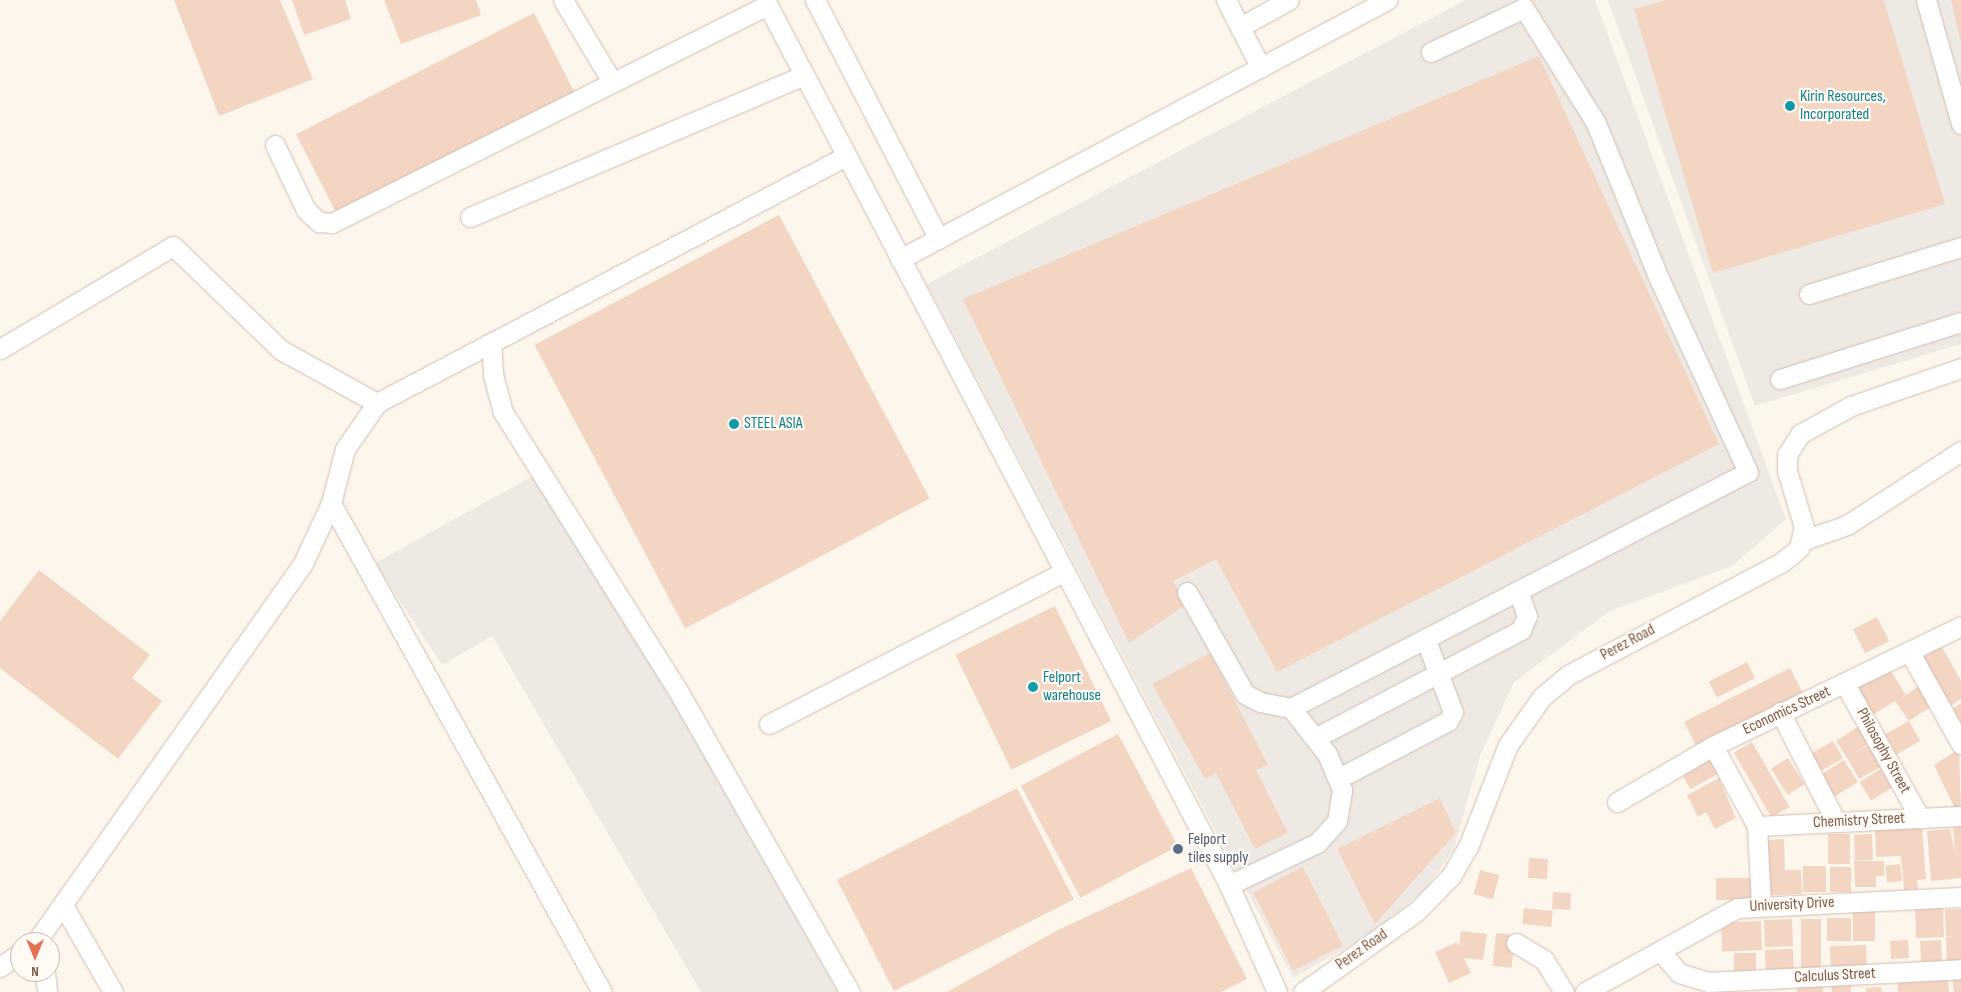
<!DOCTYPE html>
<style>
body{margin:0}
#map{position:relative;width:1961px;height:992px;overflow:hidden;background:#fdf6ec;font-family:"Sofia Sans Condensed",sans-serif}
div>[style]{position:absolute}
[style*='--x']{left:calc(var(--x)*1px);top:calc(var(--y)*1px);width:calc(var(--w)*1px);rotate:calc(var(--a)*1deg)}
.industrial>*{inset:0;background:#efe9e4}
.building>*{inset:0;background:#f3d5c3;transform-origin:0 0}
.roads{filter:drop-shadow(0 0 1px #d1beb0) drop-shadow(0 0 1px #d1beb0)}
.minor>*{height:19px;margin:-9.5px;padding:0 9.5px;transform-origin:9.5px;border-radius:9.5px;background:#fff}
.dots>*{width:14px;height:14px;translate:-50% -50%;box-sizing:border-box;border:2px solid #fffaf3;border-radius:50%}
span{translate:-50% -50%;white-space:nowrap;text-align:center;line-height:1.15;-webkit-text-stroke:4.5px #fffaf3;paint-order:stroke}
.culture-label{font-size:16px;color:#0d838f}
.left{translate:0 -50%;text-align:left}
.street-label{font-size:16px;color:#7a5c4d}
.service-label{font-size:16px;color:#4e5e75}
.north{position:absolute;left:10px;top:932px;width:50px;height:50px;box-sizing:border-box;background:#fffaf3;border:1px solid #cabbb1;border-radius:50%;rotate:180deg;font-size:14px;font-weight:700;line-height:20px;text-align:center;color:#7a5c4d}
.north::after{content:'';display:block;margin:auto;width:18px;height:22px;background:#e76f51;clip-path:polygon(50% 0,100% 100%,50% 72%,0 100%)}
</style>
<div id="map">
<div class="industrial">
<i style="clip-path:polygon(1466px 0,1595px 0,1786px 519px,1732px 566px,1610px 611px,1514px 682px,1480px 756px,1454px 849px,1425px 890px,1372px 933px,1293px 978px,927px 284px)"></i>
<i style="clip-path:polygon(1608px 0,1961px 0,1961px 344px,1755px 406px)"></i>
<i style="clip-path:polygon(542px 471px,838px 992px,701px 992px,492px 636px,442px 665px,375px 563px)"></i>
</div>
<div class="building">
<i style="clip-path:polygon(174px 0,280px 0,313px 79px,219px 116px)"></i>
<i style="clip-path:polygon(292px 0,345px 0,351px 19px,304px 35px)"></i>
<i style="clip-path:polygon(384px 0,476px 0,481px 15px,401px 44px)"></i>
<i style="clip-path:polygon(1666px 0,1884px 0,1945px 204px,1713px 273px,1634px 9px)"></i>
<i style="clip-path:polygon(1951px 0,1961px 0,1961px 39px,1960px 39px)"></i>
<i style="left:534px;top:13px;width:93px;height:267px;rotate:63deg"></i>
<i style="clip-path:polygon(1539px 56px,1719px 444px,1277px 672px,1216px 559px,1173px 581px,1187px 604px,1129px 643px,963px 299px)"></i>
<i style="left:779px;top:215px;width:321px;height:277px;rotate:62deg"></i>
<i style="clip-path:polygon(39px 570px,150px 655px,132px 678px,162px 701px,118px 759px,0 668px,0 621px)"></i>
<i style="left:1055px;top:606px;width:128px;height:111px;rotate:64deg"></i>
<i style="left:1877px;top:617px;width:27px;height:27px;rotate:63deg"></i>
<i style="clip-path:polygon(1942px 647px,1961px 681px,1961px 699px,1948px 707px,1918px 659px)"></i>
<i style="clip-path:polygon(1210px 653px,1268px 765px,1256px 770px,1288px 833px,1255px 849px,1216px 773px,1205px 779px,1152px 684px)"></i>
<i style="left:1747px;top:662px;width:18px;height:43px;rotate:63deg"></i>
<i style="left:1790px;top:668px;width:27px;height:119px;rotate:63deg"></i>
<i style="clip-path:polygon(1889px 668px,1906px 695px,1922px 684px,1935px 704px,1909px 721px,1895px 701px,1871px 716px,1854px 690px)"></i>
<i style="clip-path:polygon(1961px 703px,1961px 728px,1950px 710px)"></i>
<i style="left:1909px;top:721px;width:23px;height:32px;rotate:61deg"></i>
<i style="left:1862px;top:724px;width:20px;height:31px;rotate:57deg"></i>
<i style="left:1118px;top:734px;width:127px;height:110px;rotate:62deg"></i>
<i style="left:1833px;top:741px;width:20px;height:29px;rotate:60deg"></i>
<i style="left:1752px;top:742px;width:75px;height:21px;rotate:60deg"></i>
<i style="left:1874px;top:742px;width:25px;height:31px;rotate:61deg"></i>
<i style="clip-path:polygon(1959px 749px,1961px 810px,1957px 813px,1934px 765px)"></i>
<i style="left:1708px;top:751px;width:25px;height:34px;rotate:61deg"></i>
<i style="left:1788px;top:758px;width:31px;height:20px;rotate:58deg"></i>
<i style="left:1844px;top:760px;width:26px;height:30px;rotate:58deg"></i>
<i style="left:1885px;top:766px;width:22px;height:30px;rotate:58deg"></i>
<i style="clip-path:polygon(1719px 778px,1736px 818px,1715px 829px,1706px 812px,1698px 817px,1687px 795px)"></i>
<i style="left:1017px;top:788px;width:125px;height:202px;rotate:63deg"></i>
<i style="clip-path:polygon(1440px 798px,1456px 833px,1375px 924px,1337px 849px)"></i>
<i style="clip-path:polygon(1953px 826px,1961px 826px,1961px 878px,1931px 881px,1927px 831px,1950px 829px,1955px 854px)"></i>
<i style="clip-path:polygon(1922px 827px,1926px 879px,1917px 880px,1918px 889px,1904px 890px,1901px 856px,1876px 857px,1875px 830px)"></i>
<i style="left:1828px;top:834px;width:22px;height:30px"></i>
<i style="left:1872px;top:834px;width:26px;height:18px;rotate:88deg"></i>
<i style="clip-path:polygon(1784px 839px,1785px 870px,1801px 870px,1802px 894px,1769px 895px,1768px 840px)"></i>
<i style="left:1529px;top:858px;width:19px;height:20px;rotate:3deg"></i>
<i style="clip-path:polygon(1854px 861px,1884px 861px,1884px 876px,1876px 876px,1876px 887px,1855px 887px)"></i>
<i style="left:1900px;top:864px;width:17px;height:15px;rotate:83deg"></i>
<i style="left:1803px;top:866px;width:23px;height:26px"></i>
<i style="left:1303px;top:867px;width:88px;height:56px;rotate:63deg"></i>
<i style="left:1830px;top:867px;width:21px;height:25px"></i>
<i style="clip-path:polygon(1191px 868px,1247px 979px,1221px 992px,947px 992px,1056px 931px)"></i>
<i style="left:1480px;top:870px;width:20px;height:25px;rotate:15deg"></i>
<i style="left:1757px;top:878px;width:22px;height:41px;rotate:90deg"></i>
<i style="left:1553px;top:892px;width:18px;height:17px;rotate:3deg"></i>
<i style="left:1524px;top:908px;width:29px;height:16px;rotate:6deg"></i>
<i style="left:1943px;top:908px;width:29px;height:28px;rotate:88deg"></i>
<i style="clip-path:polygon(1961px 909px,1961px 969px,1947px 969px,1946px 937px,1954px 937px,1946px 936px,1945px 910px)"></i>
<i style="left:1853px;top:912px;width:22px;height:29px"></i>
<i style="left:1827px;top:918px;width:24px;height:23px"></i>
<i style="left:1792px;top:919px;width:27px;height:28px;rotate:88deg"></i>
<i style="left:1801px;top:919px;width:20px;height:52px"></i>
<i style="left:1761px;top:921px;width:29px;height:40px;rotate:88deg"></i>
<i style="clip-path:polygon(1461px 931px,1487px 934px,1483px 960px,1464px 958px,1471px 973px,1449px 983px,1435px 952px,1457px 942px,1459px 946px)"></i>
<i style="left:1496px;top:933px;width:19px;height:33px;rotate:6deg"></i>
<i style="left:1908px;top:940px;width:18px;height:18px;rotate:87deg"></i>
<i style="left:1941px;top:940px;width:22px;height:21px;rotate:87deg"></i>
<i style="left:1866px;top:945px;width:25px;height:36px;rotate:88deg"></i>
<i style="left:1793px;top:949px;width:25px;height:28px;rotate:88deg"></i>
<i style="left:1734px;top:953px;width:22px;height:19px"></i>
<i style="clip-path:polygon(1952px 976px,1961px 977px,1961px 992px,1954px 992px)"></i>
<i style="clip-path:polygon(1948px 978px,1949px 992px,1898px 992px,1897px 980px)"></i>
<i style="clip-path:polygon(1851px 983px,1851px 992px,1832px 992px,1831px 985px)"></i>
<i style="clip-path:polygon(1823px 985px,1823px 992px,1797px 992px,1797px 986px)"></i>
<i style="clip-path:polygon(1881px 987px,1882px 992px,1866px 992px,1866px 988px)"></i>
</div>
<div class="roads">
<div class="minor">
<i style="--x:563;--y:0;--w:93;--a:59"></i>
<i style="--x:765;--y:0;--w:999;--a:62.33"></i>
<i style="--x:1229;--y:885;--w:117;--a:65.8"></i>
<i style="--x:815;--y:0;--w:269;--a:62.6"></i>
<i style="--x:1226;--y:0;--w:76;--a:62.8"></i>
<i style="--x:1926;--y:0;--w:129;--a:74.2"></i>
<i style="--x:1240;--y:27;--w:56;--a:-28.9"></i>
<i style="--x:275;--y:145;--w:72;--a:64.5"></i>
<i style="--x:306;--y:210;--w:18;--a:43"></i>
<i style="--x:319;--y:222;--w:13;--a:4"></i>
<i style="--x:332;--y:223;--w:487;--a:-26.6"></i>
<i style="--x:470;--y:217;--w:363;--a:-23"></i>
<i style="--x:900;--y:259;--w:552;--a:-28.01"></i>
<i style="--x:1809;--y:294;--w:159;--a:-17.2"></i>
<i style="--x:491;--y:343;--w:32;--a:86"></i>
<i style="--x:493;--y:375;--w:38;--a:75"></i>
<i style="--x:503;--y:412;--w:327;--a:57.9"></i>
<i style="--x:677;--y:689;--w:349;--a:60.3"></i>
<i style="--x:0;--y:349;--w:201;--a:-30.8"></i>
<i style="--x:173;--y:246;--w:150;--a:43.9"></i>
<i style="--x:281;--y:350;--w:110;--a:28.9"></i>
<i style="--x:1780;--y:379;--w:190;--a:-17.5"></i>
<i style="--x:331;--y:503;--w:559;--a:61.01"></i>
<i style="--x:1804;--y:540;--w:46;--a:-19.2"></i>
<i style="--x:1847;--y:525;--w:136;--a:-33"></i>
<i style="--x:1187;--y:592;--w:117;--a:60.4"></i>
<i style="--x:1245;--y:694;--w:17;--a:28"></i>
<i style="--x:1260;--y:702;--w:32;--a:11"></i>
<i style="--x:1291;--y:708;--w:58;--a:52"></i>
<i style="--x:1327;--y:754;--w:39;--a:67"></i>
<i style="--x:1342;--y:790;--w:31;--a:99"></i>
<i style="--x:1337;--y:821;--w:30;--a:132"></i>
<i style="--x:1317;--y:843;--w:98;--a:154.5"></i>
<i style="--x:1909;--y:651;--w:107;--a:60.8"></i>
<i style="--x:1845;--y:684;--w:154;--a:60.8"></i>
<i style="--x:1291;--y:708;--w:514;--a:-27.31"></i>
<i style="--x:1748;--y:472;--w:210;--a:-114.7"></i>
<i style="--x:1660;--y:281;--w:170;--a:-112.1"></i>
<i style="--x:1596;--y:123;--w:136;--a:-122.1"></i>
<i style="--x:1524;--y:8;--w:103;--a:154.7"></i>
<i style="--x:1780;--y:712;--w:123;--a:63"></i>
<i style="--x:769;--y:724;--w:332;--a:-27.3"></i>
<i style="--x:1317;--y:737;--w:230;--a:-27.7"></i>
<i style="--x:1521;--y:630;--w:15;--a:-67"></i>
<i style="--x:1527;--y:616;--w:27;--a:-110"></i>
<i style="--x:1713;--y:746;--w:91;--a:61.2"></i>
<i style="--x:1757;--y:826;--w:80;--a:87.1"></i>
<i style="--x:1339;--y:778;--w:123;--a:-27.6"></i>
<i style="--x:1448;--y:721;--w:10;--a:-61"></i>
<i style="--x:1453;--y:712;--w:79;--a:-110.7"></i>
<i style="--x:1617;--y:802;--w:111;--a:-30.3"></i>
<i style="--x:1713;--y:746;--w:276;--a:-25.8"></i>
<i style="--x:1757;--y:826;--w:204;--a:-2.8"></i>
<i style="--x:64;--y:907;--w:98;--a:60"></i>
<i style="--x:36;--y:942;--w:464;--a:-54.8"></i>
<i style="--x:303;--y:563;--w:66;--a:-65"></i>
<i style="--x:331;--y:503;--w:56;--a:-75.5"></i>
<i style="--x:345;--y:449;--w:56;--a:-55.2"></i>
<i style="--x:377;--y:403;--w:530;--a:-27.77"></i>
<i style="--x:1516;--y:943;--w:33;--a:31"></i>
<i style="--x:1544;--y:960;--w:38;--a:58"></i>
<i style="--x:1660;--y:951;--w:29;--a:49"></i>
<i style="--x:1679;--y:973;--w:30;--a:17"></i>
<i style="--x:1708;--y:982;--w:253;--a:-2.9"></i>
<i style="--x:0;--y:967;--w:24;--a:-35"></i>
<i style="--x:45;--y:972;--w:20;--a:84"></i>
<i style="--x:1303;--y:992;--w:140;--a:-35.4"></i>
<i style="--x:1417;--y:911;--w:49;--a:-45.8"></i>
<i style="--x:1451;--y:876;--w:34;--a:-60"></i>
<i style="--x:1468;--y:847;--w:110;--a:-68.6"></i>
<i style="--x:1508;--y:745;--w:59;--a:-54.7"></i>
<i style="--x:1542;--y:697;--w:34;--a:-40"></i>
<i style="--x:1568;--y:675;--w:242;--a:-27.8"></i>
<i style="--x:1782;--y:562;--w:22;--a:-39"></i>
<i style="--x:1799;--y:548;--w:22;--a:-77"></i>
<i style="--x:1804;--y:527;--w:59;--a:-106.9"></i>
<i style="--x:1787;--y:471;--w:16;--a:-90"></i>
<i style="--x:1787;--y:455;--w:25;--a:-58"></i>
<i style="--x:1800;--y:434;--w:58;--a:-28.8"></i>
<i style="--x:1851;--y:406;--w:116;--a:-19.1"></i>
<i style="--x:1585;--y:992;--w:174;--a:-28.9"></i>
<i style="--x:1737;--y:908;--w:224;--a:-2.8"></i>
</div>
</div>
<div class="dots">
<i style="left:1790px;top:106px;background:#0f9aa8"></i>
<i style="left:734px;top:424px;background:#0f9aa8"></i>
<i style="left:1033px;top:687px;background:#0f9aa8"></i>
<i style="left:1178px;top:849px;background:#5c6f8a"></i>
</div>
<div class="culture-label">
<span class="left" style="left:1800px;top:106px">Kirin Resources,<br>Incorporated</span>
<span class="left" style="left:744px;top:424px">STEEL ASIA</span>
<span class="left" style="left:1043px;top:687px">Felport<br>warehouse</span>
</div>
<div class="street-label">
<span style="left:1628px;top:643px;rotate:-28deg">Perez Road</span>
<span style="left:1787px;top:711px;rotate:-25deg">Economics Street</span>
<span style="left:1883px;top:751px;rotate:61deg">Philosophy Street</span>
<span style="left:1859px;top:821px;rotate:-3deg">Chemistry Street</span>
<span style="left:1792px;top:905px;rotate:-3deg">University Drive</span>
<span style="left:1362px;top:950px;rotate:-35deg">Perez Road</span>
<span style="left:1835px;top:976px;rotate:-3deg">Calculus Street</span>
</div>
<div class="service-label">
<span class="left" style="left:1188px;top:849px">Felport<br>tiles supply</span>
</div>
<div class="north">N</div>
</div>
